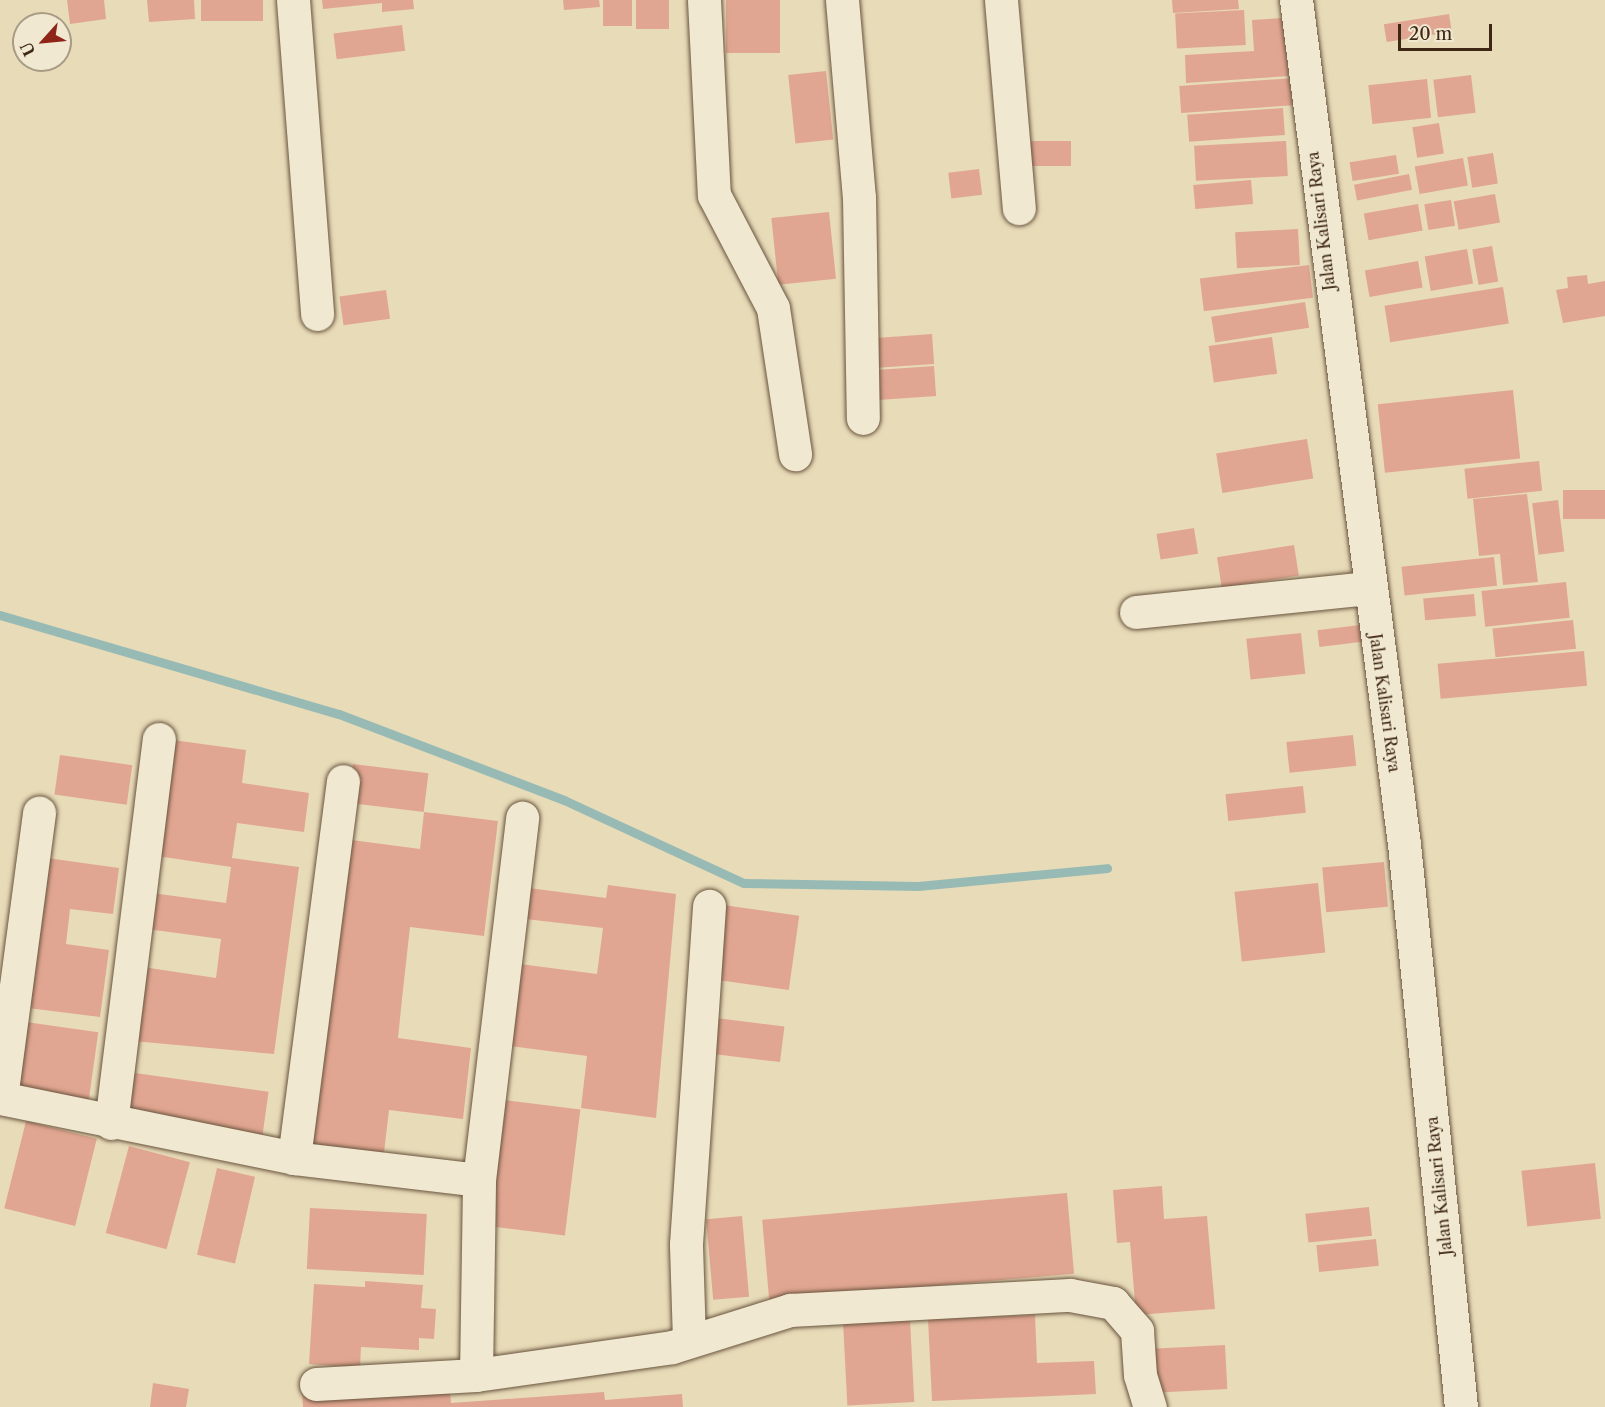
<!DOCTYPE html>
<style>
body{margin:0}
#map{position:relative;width:1605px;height:1407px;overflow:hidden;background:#e8dbb8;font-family:"Libre Caslon Text",serif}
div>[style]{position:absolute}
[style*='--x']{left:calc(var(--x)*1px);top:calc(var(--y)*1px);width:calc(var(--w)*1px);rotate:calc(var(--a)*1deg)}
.stream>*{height:9px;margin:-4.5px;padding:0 4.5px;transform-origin:4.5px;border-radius:4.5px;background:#98bab4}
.building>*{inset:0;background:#e1a691;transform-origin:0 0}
.roads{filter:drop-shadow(0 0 2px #69543e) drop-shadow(0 0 2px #69543e)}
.street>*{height:33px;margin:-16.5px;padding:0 16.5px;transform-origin:16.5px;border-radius:16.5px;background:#f0e8d1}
.secondary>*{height:33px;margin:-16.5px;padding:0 16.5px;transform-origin:16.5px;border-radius:16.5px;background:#f0e8d1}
span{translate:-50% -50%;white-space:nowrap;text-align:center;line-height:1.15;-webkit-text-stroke:5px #f0e8d1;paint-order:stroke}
.street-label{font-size:16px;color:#3f2715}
.north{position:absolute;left:12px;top:12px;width:60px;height:60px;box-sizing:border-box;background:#f0e8d1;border:2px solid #a99b86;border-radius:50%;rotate:243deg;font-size:16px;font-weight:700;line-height:24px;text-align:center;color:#3f2715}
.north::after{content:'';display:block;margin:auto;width:21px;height:27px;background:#8f2418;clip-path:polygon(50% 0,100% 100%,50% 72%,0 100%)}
.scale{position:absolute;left:1398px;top:24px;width:94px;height:27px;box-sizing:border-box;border:3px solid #3f2715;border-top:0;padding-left:8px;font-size:18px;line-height:21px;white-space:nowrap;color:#3f2715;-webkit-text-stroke:4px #f0e8d1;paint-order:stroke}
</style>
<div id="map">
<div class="stream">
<i style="--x:0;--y:615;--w:353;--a:16.3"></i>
<i style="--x:339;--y:714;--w:241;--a:20.9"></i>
<i style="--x:564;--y:800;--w:198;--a:24.8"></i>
<i style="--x:744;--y:883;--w:174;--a:1"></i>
<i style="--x:918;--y:886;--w:190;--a:-5.4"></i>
</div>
<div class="building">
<i style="clip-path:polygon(67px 0,104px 0,106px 19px,70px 24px)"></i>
<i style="clip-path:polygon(147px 0,194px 0,195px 19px,149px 22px)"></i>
<i style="left:201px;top:0;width:62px;height:21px"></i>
<i style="clip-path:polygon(322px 0,413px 0,414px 9px,382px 12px,382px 3px,323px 9px)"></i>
<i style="clip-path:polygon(563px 0,599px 0,600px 7px,564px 10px)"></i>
<i style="left:603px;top:0;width:29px;height:26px"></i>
<i style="left:636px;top:0;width:33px;height:29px"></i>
<i style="left:726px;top:0;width:54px;height:53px"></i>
<i style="clip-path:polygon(1172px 0,1238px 0,1239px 9px,1173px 13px)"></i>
<i style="left:1244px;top:10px;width:35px;height:69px;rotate:87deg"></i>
<i style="left:1449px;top:14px;width:18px;height:66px;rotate:81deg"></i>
<i style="clip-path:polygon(1283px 18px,1289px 76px,1186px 83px,1185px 55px,1254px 51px,1252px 20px)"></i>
<i style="left:402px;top:25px;width:26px;height:69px;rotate:83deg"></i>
<i style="clip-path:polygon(60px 30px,66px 58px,60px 59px)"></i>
<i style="left:826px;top:71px;width:69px;height:38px;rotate:84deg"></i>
<i style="left:1471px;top:75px;width:38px;height:38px;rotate:83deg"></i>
<i style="left:1295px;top:78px;width:27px;height:116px;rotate:86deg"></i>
<i style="left:1427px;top:79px;width:39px;height:59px;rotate:84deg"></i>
<i style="left:1283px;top:108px;width:27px;height:96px;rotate:86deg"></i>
<i style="left:1439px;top:123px;width:31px;height:27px;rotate:81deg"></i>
<i style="left:1071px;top:141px;width:25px;height:40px;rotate:90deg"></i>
<i style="left:1286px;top:141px;width:35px;height:92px;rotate:87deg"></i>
<i style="left:1493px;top:153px;width:31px;height:26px;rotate:81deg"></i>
<i style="left:1396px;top:155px;width:19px;height:47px;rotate:81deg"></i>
<i style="left:1463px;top:158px;width:28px;height:49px;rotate:80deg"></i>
<i style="left:979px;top:169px;width:26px;height:31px;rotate:83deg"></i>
<i style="left:1409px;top:174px;width:16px;height:56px;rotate:79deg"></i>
<i style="left:1251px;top:180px;width:24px;height:58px;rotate:85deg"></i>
<i style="left:1495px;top:194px;width:29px;height:42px;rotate:80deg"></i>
<i style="left:1451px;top:200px;width:26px;height:27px;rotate:81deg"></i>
<i style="left:1418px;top:204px;width:27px;height:55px;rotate:80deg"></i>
<i style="left:829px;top:212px;width:67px;height:58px;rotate:84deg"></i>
<i style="left:1298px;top:229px;width:36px;height:63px;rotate:87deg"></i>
<i style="left:1492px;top:246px;width:36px;height:20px;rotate:80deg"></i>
<i style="left:1467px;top:249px;width:35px;height:43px;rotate:80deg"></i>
<i style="left:1418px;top:261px;width:27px;height:54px;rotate:80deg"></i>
<i style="left:1309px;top:265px;width:33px;height:110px;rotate:83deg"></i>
<i style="clip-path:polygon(1587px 275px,1588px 284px,1605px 281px,1605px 316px,1563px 323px,1556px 290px,1568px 288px,1567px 277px)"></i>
<i style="left:1503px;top:287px;width:37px;height:120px;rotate:81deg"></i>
<i style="left:386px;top:290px;width:29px;height:47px;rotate:82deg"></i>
<i style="left:1305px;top:302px;width:26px;height:95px;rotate:81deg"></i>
<i style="left:932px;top:334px;width:30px;height:56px;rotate:86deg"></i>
<i style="left:1272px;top:337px;width:37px;height:64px;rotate:82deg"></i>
<i style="left:934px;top:366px;width:30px;height:62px;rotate:86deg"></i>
<i style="left:1513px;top:390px;width:69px;height:136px;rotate:84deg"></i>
<i style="left:1307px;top:439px;width:40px;height:92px;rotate:81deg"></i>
<i style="left:1539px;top:461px;width:30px;height:75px;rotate:84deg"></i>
<i style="left:1605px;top:490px;width:29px;height:42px;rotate:90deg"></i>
<i style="clip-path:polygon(1527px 494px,1538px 582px,1503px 585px,1500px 554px,1519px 552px,1479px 556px,1473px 499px)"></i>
<i style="left:1558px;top:500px;width:52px;height:26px;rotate:83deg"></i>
<i style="left:1194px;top:528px;width:26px;height:38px;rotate:81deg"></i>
<i style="left:1294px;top:545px;width:31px;height:78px;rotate:81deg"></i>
<i style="left:1494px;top:557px;width:29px;height:93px;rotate:84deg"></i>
<i style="left:1566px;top:582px;width:36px;height:85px;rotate:84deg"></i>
<i style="left:1474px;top:594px;width:22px;height:51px;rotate:85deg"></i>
<i style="left:1573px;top:620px;width:29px;height:81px;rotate:84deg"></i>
<i style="left:1368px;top:624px;width:17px;height:51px;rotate:83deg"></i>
<i style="left:1301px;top:633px;width:41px;height:55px;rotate:84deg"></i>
<i style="left:1584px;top:651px;width:35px;height:147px;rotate:85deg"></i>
<i style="left:1353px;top:735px;width:31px;height:67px;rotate:84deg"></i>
<i style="clip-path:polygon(173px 740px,246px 750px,242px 783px,309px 793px,304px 832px,237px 823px,232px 858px,299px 867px,274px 1054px,133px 1041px,143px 967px,216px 978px,221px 939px,147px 929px,152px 893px,226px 903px,231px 867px,157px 856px)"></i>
<i style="left:60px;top:755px;width:73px;height:40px;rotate:8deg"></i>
<i style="left:353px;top:764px;width:76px;height:39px;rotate:7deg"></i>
<i style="left:1303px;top:786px;width:27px;height:78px;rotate:84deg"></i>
<i style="clip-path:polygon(424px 812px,498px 821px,484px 936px,410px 927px,402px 999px,398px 1038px,471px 1048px,463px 1119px,389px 1110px,383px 1161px,308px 1152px,344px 839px,420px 849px)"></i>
<i style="clip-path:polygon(47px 858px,119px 868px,113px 914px,70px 909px,66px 944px,109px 950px,100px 1017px,28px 1008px)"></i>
<i style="left:1384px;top:862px;width:45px;height:62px;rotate:85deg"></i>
<i style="left:1318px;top:883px;width:70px;height:84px;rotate:84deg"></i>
<i style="clip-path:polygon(608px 885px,676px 894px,656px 1118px,581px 1108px,587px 1056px,502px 1045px,512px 963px,597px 974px,603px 928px,517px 918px,521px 887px,606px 898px)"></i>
<i style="left:723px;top:905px;width:77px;height:75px;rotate:8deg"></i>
<i style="left:708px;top:1017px;width:77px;height:36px;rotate:7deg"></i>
<i style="left:26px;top:1022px;width:73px;height:69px;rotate:8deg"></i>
<i style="left:128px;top:1072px;width:142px;height:44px;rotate:8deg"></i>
<i style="left:495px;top:1099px;width:86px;height:127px;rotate:7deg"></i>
<i style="left:26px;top:1121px;width:73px;height:90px;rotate:14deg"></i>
<i style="left:129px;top:1146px;width:63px;height:90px;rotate:15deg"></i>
<i style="left:1595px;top:1163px;width:56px;height:74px;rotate:84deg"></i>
<i style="left:217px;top:1168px;width:39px;height:89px;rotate:13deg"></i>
<i style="clip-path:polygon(1162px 1186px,1164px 1219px,1207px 1216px,1215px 1309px,1136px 1315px,1130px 1242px,1117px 1243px,1113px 1190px)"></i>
<i style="left:1067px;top:1193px;width:81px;height:306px;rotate:85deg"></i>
<i style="left:1369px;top:1207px;width:29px;height:64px;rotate:84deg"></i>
<i style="left:310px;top:1208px;width:117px;height:61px;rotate:3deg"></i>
<i style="left:742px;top:1216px;width:81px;height:36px;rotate:85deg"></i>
<i style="left:1376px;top:1239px;width:27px;height:60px;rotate:84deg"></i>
<i style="clip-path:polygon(365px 1281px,423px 1285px,421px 1308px,436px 1309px,434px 1339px,419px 1338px,419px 1350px,361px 1347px,360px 1368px,309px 1364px,314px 1284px,365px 1287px)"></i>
<i style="clip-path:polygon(1035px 1315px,1037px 1363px,1094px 1361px,1096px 1394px,932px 1401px,928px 1319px)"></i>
<i style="left:910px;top:1320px;width:82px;height:67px;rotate:87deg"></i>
<i style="left:1225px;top:1345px;width:44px;height:73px;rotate:87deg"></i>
<i style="clip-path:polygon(153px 1383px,189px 1389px,186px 1407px,150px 1407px)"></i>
<i style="clip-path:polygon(348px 1388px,349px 1399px,450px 1391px,451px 1403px,604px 1392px,605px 1400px,682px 1394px,683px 1407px,303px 1407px,302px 1391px)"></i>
</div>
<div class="roads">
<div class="street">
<i style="--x:293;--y:0;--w:315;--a:85.6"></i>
<i style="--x:704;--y:0;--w:195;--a:87.1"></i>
<i style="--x:714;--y:195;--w:127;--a:62.4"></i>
<i style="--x:773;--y:308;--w:148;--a:81.4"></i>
<i style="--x:842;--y:0;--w:198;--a:85.1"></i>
<i style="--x:859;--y:197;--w:221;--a:89"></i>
<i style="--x:1001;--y:0;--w:209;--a:85.1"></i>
<i style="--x:1136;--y:612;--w:234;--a:-5.9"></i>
<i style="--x:0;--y:1098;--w:300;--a:11.5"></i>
<i style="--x:294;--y:1158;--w:186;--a:6.8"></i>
<i style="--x:1;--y:1098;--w:288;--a:-82.4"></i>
<i style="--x:111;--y:1123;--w:387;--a:-82.9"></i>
<i style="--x:294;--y:1158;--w:380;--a:-82.6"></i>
<i style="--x:689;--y:1341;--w:97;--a:-91.8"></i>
<i style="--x:686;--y:1244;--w:339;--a:-86.1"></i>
<i style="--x:476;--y:1375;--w:195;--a:-89.1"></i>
<i style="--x:479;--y:1180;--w:365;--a:-83.2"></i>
<i style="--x:316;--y:1384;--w:160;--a:-3.2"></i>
<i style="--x:476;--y:1375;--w:198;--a:-8.1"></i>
<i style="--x:672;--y:1347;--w:124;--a:-17.4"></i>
<i style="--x:790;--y:1310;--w:280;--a:-3.1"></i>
<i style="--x:1070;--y:1295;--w:44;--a:10.5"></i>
<i style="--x:1113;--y:1303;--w:37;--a:49"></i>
<i style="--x:1137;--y:1331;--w:44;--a:86.1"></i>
<i style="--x:1140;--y:1375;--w:34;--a:73"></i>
</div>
<div class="secondary">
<i style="--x:1296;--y:0;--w:851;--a:82.71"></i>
<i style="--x:1404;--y:844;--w:566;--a:84.22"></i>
</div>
</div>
<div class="street-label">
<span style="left:1321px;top:221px;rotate:-97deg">Jalan Kalisari Raya</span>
<span style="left:1385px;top:703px;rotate:82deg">Jalan Kalisari Raya</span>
<span style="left:1439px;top:1186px;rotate:-96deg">Jalan Kalisari Raya</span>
</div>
<div class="north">U</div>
<div class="scale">20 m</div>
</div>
